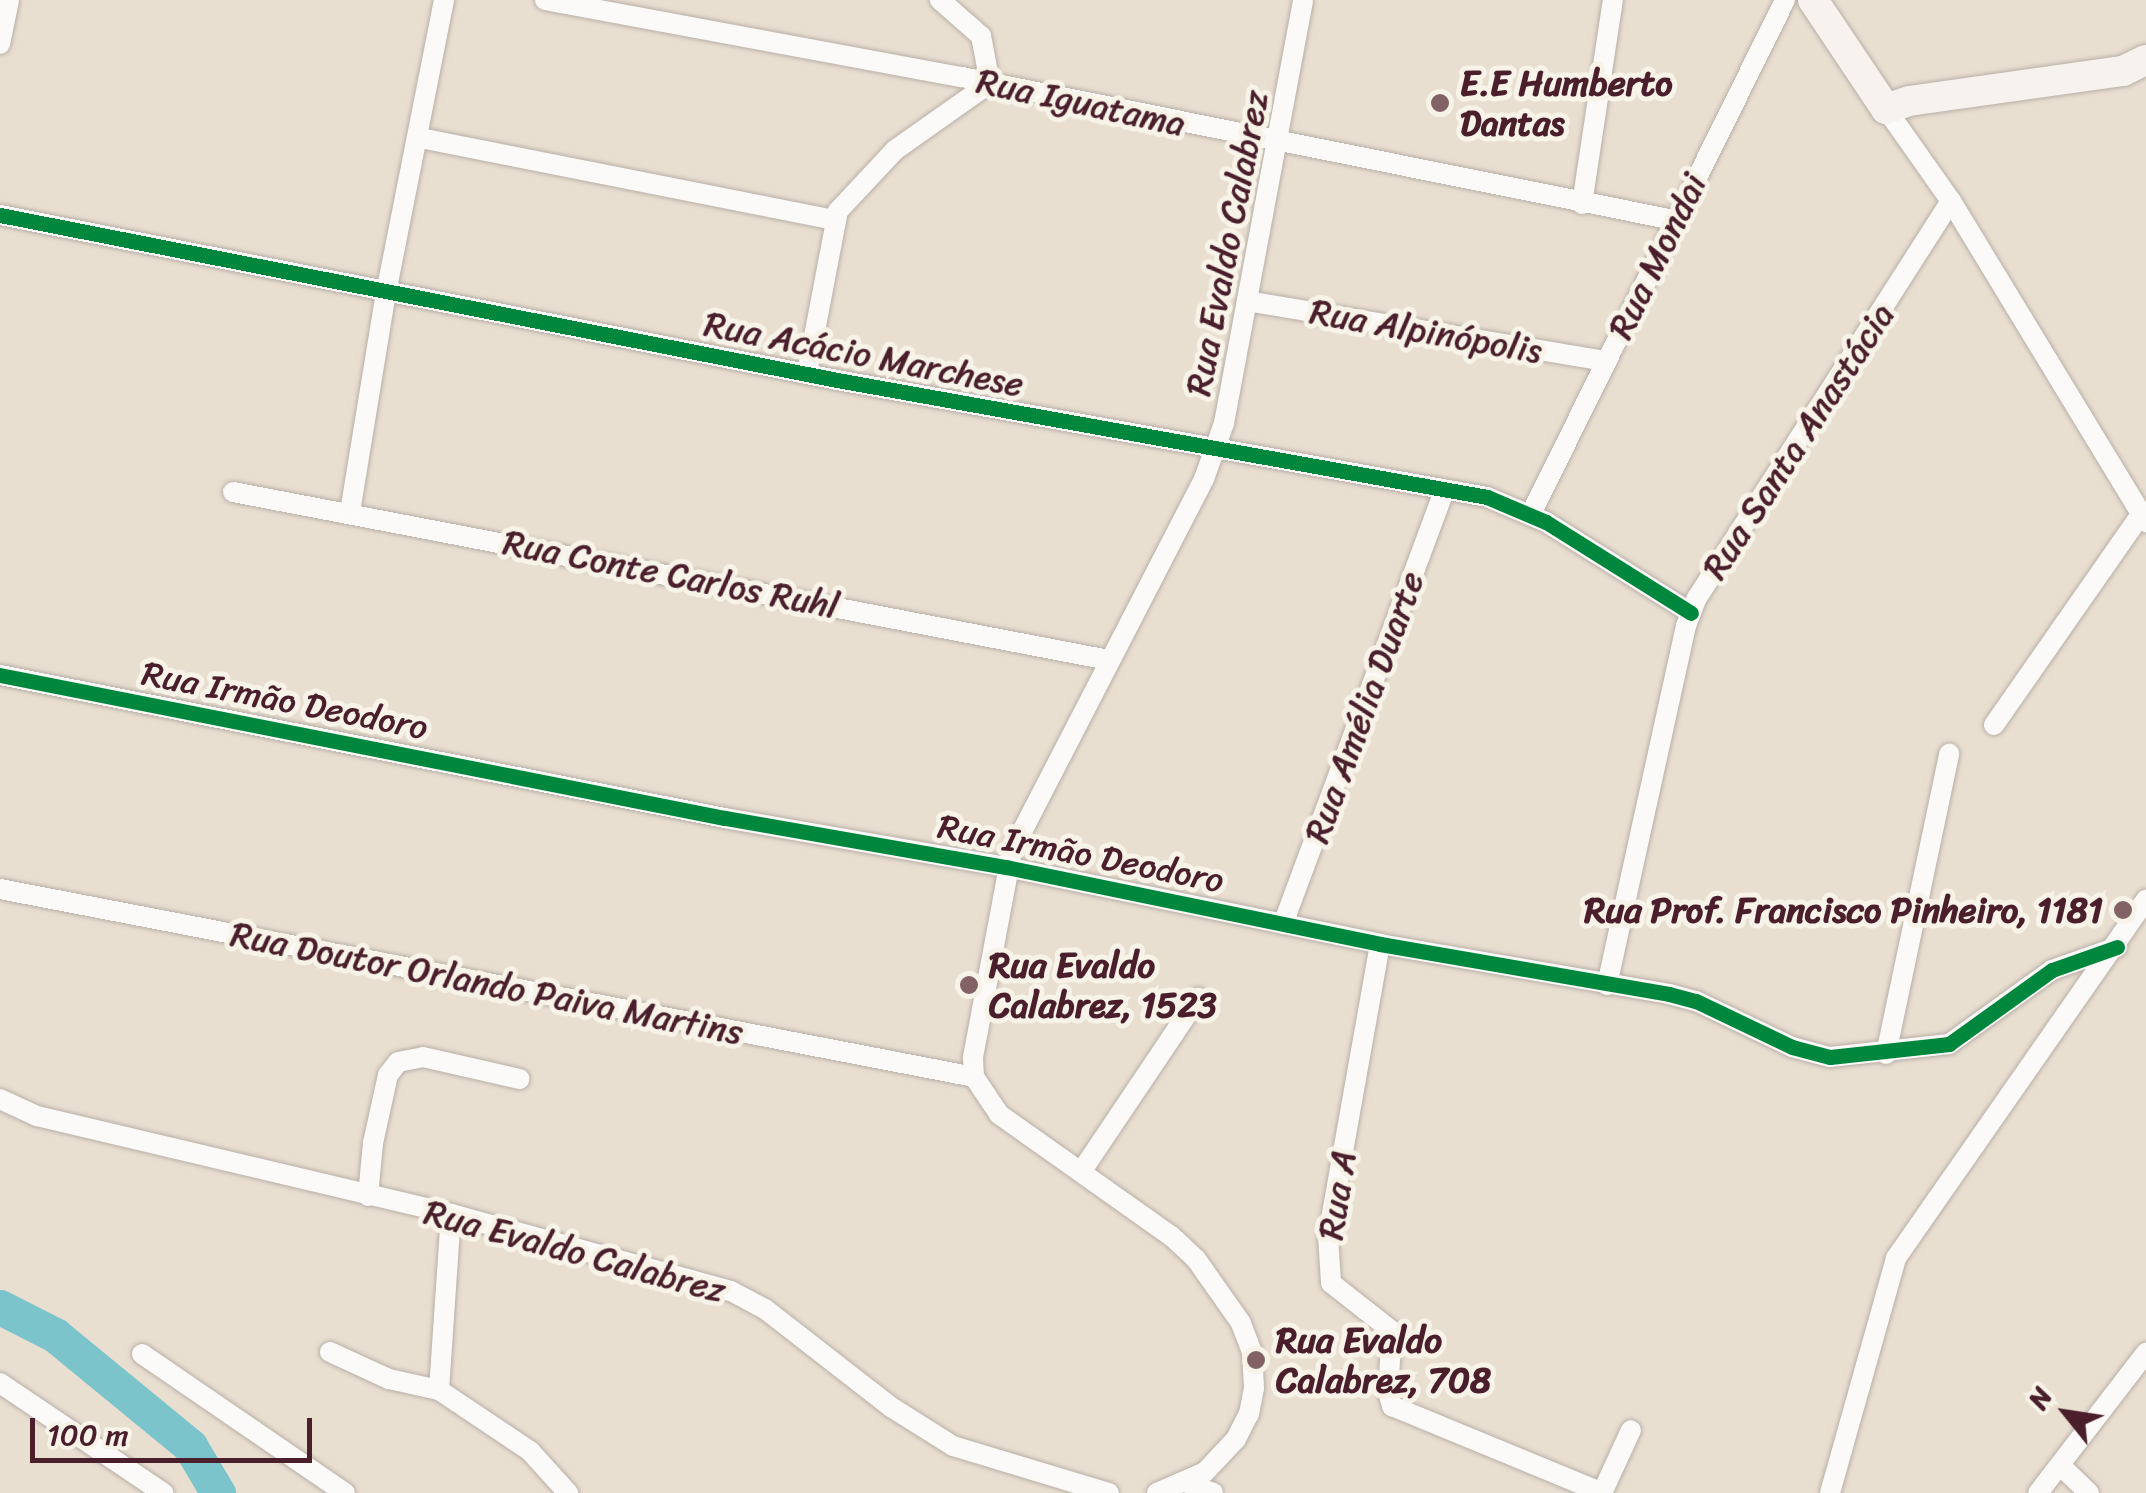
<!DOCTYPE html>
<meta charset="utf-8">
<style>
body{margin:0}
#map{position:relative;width:2146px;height:1493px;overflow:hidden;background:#e9dfd1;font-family:Sriracha,sans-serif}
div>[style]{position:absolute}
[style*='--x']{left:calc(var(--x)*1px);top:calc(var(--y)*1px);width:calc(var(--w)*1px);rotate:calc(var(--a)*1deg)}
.river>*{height:35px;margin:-17.5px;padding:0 17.5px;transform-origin:17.5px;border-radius:17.5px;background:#7cc4cb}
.roads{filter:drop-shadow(0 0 2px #b9afa7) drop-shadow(0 0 2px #b9afa7)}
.street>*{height:20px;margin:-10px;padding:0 10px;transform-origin:10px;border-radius:10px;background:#fcfaf8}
.secondary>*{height:30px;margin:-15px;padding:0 15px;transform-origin:15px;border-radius:15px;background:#f7f2ee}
.cycleway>*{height:15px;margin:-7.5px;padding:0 7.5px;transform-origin:7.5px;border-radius:7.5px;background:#00873e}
.dots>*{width:28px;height:28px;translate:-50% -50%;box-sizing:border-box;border:5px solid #f7f3e8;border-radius:50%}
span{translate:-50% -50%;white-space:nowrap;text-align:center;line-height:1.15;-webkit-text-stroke:10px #f7f3e8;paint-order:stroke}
.poi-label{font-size:35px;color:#4a1f2b;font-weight:700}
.left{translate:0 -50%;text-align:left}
.right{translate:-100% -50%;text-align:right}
.street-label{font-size:35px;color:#4a1f2b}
.north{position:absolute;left:2016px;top:1363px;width:100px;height:100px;-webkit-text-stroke:8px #f7f3e8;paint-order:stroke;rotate:300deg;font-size:28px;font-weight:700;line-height:40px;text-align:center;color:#4a1f2b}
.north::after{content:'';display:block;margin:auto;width:35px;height:45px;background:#4a1f2b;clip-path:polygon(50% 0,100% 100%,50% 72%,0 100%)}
.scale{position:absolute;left:30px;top:1418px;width:282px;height:45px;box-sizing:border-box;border:5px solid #4a1f2b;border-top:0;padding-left:12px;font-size:30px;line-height:35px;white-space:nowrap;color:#4a1f2b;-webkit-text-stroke:8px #f7f3e8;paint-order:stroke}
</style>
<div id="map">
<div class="river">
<i style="--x:0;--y:1307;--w:62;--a:27"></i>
<i style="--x:55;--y:1335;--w:175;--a:39.4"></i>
<i style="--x:190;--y:1446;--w:55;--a:59.2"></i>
</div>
<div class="roads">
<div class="street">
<i style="--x:545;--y:0;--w:424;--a:10.5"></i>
<i style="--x:962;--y:77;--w:726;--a:11.36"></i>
<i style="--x:0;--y:44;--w:45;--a:-78.4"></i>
<i style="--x:1886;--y:109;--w:113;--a:54.8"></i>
<i style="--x:1951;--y:201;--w:376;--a:58.7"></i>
<i style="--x:420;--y:138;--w:424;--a:11.2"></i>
<i style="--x:1582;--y:204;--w:206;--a:-81.4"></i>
<i style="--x:0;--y:215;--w:853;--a:11.15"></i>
<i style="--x:837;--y:380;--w:660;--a:10.2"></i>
<i style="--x:1487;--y:497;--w:64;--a:23"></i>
<i style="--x:1546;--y:522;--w:171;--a:32.1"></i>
<i style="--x:1247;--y:301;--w:363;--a:9.5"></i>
<i style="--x:807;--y:373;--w:165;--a:-79.2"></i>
<i style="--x:838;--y:211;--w:83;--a:-46.9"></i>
<i style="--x:895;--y:150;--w:116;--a:-35.2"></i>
<i style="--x:990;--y:83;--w:48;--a:-100.8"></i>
<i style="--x:981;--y:36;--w:55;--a:-138.7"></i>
<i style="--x:233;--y:492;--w:892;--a:10.86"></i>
<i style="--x:350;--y:512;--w:222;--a:-80.7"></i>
<i style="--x:386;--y:293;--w:299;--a:-78.8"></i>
<i style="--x:1531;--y:514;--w:573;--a:-63.7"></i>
<i style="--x:0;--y:675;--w:739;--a:11.16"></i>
<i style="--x:725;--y:818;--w:285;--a:9.9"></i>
<i style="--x:1006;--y:867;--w:382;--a:11.6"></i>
<i style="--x:1380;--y:944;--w:293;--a:9.8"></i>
<i style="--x:1669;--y:994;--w:28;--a:15"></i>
<i style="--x:1696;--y:1001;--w:106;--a:25.6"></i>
<i style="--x:1792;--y:1047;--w:39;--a:15"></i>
<i style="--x:1830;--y:1057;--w:120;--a:-6.2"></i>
<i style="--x:1949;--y:1044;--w:127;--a:-35.7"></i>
<i style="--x:2052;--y:970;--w:69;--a:-19.5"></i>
<i style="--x:1994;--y:725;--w:257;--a:-55.1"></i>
<i style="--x:0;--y:889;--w:992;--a:10.92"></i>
<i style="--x:1283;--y:924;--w:463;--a:-69.6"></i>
<i style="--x:1380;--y:944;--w:296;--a:100.1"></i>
<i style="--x:1328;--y:1235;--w:48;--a:86.4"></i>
<i style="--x:1331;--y:1283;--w:78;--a:38.2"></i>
<i style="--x:1392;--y:1331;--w:61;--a:93.8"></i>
<i style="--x:1388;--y:1392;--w:15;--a:74"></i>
<i style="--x:1392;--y:1406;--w:228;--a:22.4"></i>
<i style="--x:1607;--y:985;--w:368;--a:-77.6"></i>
<i style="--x:1686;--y:626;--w:30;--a:-69"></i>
<i style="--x:1697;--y:598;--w:471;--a:-57.4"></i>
<i style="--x:1886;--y:1054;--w:307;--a:-78.1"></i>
<i style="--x:0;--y:1099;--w:41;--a:24.7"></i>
<i style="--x:37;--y:1116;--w:425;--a:13.3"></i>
<i style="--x:451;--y:1214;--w:290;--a:15.4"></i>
<i style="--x:731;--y:1291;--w:38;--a:28"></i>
<i style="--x:765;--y:1309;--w:160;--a:37.9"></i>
<i style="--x:891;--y:1407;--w:73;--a:32.2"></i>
<i style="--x:953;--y:1446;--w:163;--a:16.8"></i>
<i style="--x:1081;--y:1172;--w:210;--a:-56.1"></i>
<i style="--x:368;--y:1196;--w:53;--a:-84.6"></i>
<i style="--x:373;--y:1143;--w:70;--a:-77.6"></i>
<i style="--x:388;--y:1075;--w:16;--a:-52"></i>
<i style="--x:398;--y:1062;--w:25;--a:-11"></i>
<i style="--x:423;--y:1057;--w:99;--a:12.8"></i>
<i style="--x:451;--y:1214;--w:176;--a:93.9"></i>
<i style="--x:439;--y:1390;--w:110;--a:33.8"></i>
<i style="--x:530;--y:1451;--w:57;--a:47.9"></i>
<i style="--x:330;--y:1352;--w:65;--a:24.6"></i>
<i style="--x:389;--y:1379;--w:51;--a:12.4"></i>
<i style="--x:142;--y:1354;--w:246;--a:34.4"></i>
<i style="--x:0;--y:1383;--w:197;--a:34"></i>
<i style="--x:2061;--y:1466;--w:39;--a:44"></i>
<i style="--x:1185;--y:1482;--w:30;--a:21"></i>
<i style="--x:1157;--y:1493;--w:52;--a:-23.6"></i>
<i style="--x:1205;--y:1472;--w:45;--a:-46.8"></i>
<i style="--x:1236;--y:1439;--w:28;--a:-63"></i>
<i style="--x:1249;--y:1414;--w:26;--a:-79"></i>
<i style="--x:1254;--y:1388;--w:36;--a:-93"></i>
<i style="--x:1252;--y:1352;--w:31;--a:-111"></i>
<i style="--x:1241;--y:1323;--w:78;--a:-125.1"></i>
<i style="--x:1196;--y:1259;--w:34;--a:-137"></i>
<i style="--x:1171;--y:1236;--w:211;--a:-144.7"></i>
<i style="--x:999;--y:1114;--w:45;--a:-124"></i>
<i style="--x:974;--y:1077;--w:20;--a:-93"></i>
<i style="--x:973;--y:1057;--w:210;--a:-79.3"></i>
<i style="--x:1012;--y:851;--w:419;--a:-62.7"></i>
<i style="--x:1204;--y:479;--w:59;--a:-70.3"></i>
<i style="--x:1224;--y:423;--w:430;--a:-79.4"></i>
<i style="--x:1602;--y:1493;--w:69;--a:-65.3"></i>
<i style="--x:1830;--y:1493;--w:244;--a:-74.3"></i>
<i style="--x:1896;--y:1258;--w:437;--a:-55.1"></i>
<i style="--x:2038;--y:1493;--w:177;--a:-52.4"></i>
</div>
<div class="secondary">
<i style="--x:1813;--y:0;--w:131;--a:56.2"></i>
<i style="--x:1886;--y:109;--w:24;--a:-19"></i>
<i style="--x:1909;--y:101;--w:216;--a:-8"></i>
<i style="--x:2123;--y:71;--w:25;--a:-26"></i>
</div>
</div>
<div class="cycleway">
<i style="--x:0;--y:215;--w:853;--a:11.15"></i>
<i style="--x:837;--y:380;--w:660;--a:10.2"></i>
<i style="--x:1487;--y:497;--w:64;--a:23"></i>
<i style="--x:1546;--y:522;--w:171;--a:32.1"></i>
<i style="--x:0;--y:675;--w:739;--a:11.16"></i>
<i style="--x:725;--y:818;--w:285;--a:9.9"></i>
<i style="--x:1006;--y:867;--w:382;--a:11.6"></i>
<i style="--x:1380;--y:944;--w:293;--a:9.8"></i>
<i style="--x:1669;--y:994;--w:28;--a:15"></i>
<i style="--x:1696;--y:1001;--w:106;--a:25.6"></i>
<i style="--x:1792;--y:1047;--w:39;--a:15"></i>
<i style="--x:1830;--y:1057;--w:120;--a:-6.2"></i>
<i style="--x:1949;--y:1044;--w:127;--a:-35.7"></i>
<i style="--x:2052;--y:970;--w:69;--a:-19.5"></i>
</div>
<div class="dots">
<i style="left:1440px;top:103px;background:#826265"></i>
<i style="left:2123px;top:910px;background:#826265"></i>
<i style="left:969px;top:985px;background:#826265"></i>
<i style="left:1256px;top:1360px;background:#826265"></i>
</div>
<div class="poi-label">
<span class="left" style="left:1460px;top:103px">E.E Humberto<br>Dantas</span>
<span class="right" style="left:2103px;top:910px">Rua Prof. Francisco Pinheiro, 1181</span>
<span class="left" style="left:989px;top:985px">Rua Evaldo<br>Calabrez, 1523</span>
<span class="left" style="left:1276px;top:1360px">Rua Evaldo<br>Calabrez, 708</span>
</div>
<div class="street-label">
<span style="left:1081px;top:102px;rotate:12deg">Rua Iguatama</span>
<span style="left:1227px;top:243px;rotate:-79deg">Rua Evaldo Calabrez</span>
<span style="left:1657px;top:256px;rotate:-64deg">Rua Mondai</span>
<span style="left:1426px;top:331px;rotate:10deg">Rua Alpinópolis</span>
<span style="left:864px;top:354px;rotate:11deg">Rua Acácio Marchese</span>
<span style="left:1798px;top:441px;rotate:-57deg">Rua Santa Anastácia</span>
<span style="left:671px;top:574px;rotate:11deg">Rua Conte Carlos Ruhl</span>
<span style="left:285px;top:700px;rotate:11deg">Rua Irmão Deodoro</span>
<span style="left:1364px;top:707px;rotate:-70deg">Rua Amélia Duarte</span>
<span style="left:1081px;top:853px;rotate:11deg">Rua Irmão Deodoro</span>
<span style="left:487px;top:983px;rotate:11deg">Rua Doutor Orlando Paiva Martins</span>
<span style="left:1337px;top:1195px;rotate:-81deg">Rua A</span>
<span style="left:575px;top:1251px;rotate:15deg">Rua Evaldo Calabrez</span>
</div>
<div class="north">N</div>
<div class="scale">100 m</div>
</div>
